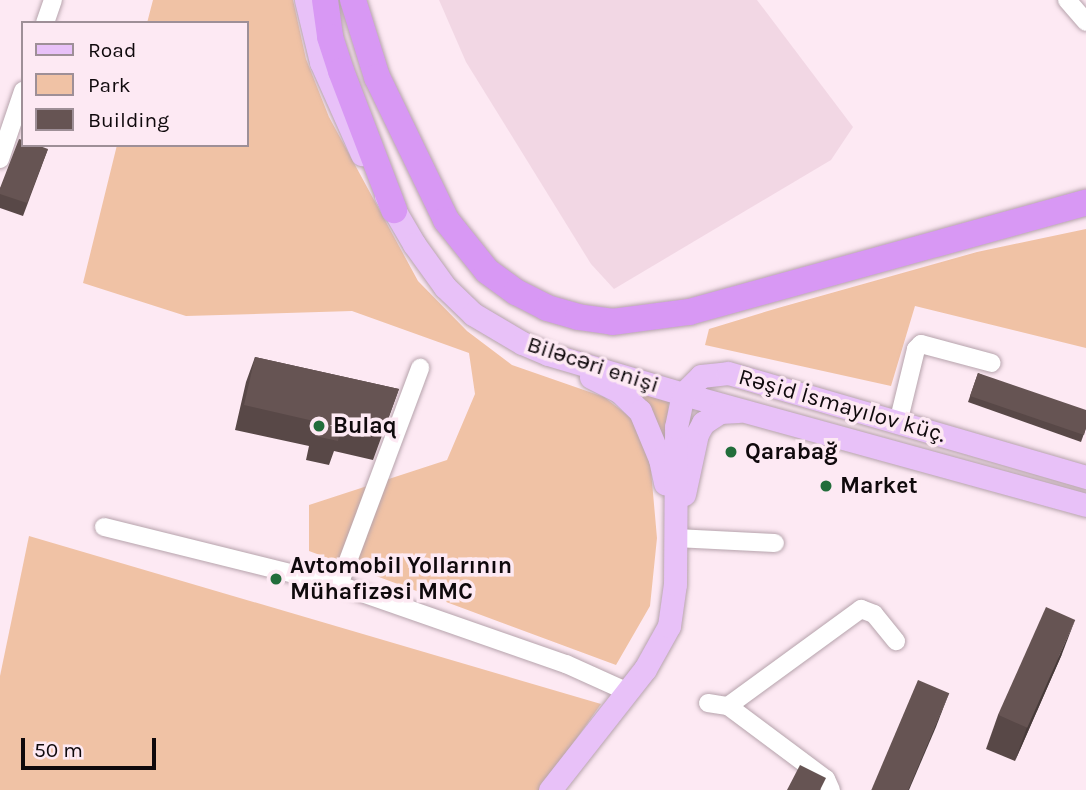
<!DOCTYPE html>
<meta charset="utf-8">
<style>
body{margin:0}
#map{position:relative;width:1086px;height:790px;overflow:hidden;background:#fde9f3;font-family:Karla,sans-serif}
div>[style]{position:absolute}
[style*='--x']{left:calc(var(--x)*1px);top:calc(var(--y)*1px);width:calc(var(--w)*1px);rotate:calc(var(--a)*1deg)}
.built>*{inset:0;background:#f2d7e4}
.green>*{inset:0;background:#f0c2a5}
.roads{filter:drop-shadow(0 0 2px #b6a3ac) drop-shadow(0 0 2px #b6a3ac)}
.minor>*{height:18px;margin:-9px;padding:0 9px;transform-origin:9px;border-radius:9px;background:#fff}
.major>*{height:23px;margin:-11.5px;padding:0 11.5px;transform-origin:11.5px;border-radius:11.5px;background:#e8c1f8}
.highway>*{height:26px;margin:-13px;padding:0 13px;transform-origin:13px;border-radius:13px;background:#d898f4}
.wall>*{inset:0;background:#584847}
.shaded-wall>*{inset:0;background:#473b3a}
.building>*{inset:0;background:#665453;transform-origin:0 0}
.dots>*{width:19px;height:19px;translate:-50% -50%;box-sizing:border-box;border:4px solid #fde9f3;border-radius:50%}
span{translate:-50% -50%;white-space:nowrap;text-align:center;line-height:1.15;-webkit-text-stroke:7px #fde9f3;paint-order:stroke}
.street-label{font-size:23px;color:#0f090c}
.poi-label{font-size:23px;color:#0f090c;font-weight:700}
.left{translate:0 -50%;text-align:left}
.legend{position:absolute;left:21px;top:21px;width:228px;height:126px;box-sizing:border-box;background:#fde9f3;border:2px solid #9e8f97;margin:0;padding:9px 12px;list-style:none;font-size:21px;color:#0f090c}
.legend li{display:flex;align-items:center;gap:14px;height:35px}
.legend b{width:35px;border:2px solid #9e8f97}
.scale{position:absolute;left:21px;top:738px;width:135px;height:32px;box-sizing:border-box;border:4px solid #0f090c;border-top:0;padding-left:9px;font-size:21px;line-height:24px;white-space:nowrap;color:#0f090c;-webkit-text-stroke:5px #fde9f3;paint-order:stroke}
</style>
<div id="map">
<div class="built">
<i style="clip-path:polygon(439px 0,757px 0,853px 127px,831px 160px,614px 289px,591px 264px,466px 62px)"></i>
</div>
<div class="green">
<i style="clip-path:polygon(153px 0,293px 0,306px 59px,329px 117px,418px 281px,467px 331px,512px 365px,604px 397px,630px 417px,649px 448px,657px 538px,650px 606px,616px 665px,309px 551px,309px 505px,447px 460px,475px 394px,469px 353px,352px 311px,186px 316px,83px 283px,117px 145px,247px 145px,247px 23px,147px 23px)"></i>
<i style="clip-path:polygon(1086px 229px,1086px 348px,915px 306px,891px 386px,705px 345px,709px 329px,778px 308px,977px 252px)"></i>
<i style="clip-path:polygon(625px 386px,669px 399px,666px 451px)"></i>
<i style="clip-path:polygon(29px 536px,601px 704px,540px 790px,0 790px,0 676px)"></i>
</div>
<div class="roads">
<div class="minor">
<i style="--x:1067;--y:0;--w:29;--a:49"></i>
<i style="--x:45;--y:23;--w:24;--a:-71"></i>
<i style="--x:0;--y:159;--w:72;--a:-71.3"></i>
<i style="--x:898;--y:423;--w:76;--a:-76.3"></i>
<i style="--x:916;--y:349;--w:7;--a:-45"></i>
<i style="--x:921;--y:344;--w:73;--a:15"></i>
<i style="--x:104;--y:527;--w:242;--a:13.9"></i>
<i style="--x:339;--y:585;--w:240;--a:19.2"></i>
<i style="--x:566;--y:664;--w:68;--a:24.3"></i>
<i style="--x:675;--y:538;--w:100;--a:2.9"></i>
<i style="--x:339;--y:585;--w:232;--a:-69.5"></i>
<i style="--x:708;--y:703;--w:20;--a:9"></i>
<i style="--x:728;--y:706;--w:165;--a:-36.1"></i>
<i style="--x:861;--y:609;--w:14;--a:21"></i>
<i style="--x:874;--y:614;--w:35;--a:51"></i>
<i style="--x:728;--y:706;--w:122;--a:36.7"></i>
<i style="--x:826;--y:779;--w:12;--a:66"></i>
</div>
<div class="major">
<i style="--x:306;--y:0;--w:64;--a:76.4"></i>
<i style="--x:321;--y:62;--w:101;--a:66"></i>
<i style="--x:386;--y:196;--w:56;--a:59.7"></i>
<i style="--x:414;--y:244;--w:53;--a:54.2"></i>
<i style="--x:445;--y:287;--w:39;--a:44"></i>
<i style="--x:473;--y:314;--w:57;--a:30.6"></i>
<i style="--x:522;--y:343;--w:28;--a:23"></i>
<i style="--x:548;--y:354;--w:141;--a:16.5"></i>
<i style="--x:683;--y:394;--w:418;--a:15.4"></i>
<i style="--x:591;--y:377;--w:31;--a:27"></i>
<i style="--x:619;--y:391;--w:29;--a:44"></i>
<i style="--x:640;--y:411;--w:52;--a:67.4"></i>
<i style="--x:660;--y:459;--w:25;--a:78"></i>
<i style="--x:684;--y:494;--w:61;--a:-77.8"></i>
<i style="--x:697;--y:434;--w:13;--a:-61"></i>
<i style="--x:703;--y:423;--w:20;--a:-33"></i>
<i style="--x:720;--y:412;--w:18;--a:-3"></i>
<i style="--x:550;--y:790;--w:154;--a:-51.9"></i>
<i style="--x:645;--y:669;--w:49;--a:-60.8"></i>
<i style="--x:669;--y:626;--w:42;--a:-81.9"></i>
<i style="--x:675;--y:584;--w:157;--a:-89.6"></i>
<i style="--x:676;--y:427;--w:34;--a:-78"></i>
<i style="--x:683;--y:394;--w:25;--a:-45"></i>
<i style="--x:701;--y:376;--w:27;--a:-6"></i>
<i style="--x:728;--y:373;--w:373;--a:16.2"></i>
</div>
<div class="highway">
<i style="--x:325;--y:0;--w:37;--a:82"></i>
<i style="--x:330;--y:37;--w:36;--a:72"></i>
<i style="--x:341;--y:71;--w:149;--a:69.1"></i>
<i style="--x:353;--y:0;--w:81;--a:72.7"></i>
<i style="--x:377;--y:77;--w:159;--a:64.2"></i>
<i style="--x:446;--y:220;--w:65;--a:51.2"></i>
<i style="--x:487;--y:271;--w:36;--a:36"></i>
<i style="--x:516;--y:292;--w:35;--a:27"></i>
<i style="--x:547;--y:308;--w:32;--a:16"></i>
<i style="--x:578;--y:317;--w:34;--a:8"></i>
<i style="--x:612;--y:322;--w:78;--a:-7.4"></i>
<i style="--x:689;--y:312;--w:412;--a:-15.4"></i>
</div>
</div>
<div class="wall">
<i style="clip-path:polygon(48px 149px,23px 216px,0 208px,0 188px)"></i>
<i style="clip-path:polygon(255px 357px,399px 389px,373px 460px,334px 451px,329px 465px,306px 460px,309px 446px,235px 430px,246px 382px)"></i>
<i style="clip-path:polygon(978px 373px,1086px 428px,1081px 442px,968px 402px)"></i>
<i style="clip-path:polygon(1062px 654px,1015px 761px,986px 749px,998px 715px)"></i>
</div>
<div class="shaded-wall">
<i style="clip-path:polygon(1075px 620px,1062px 654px,1015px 761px,1027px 727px)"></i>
<i style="clip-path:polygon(949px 693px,936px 727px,909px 790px,907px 790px)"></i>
</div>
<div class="building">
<i style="clip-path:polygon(19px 139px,23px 140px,23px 145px,37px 145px,48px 149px,27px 203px,0 194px,0 188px)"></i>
<i style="clip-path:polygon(255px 357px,399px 389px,382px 436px,341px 427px,338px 441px,315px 436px,318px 422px,244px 405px)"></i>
<i style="clip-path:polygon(978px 373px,1086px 410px,1086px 428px,1084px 435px,970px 396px)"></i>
<i style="left:1046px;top:607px;width:32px;height:118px;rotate:24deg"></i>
<i style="left:918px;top:680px;width:34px;height:120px;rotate:23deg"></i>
<i style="clip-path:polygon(800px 765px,826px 778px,820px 790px,787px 790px)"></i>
</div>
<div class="dots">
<i style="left:319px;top:426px;background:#226d3b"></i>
<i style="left:731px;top:452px;background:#226d3b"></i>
<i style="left:826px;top:486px;background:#226d3b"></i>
<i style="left:276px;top:579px;background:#226d3b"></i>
</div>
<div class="street-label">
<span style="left:593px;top:365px;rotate:18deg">Biləcəri enişi</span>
<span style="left:842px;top:406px;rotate:16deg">Rəşid İsmayılov küç.</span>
</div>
<div class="poi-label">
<span class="left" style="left:333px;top:426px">Bulaq</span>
<span class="left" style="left:745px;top:452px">Qarabağ</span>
<span class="left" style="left:840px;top:486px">Market</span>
<span class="left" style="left:290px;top:579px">Avtomobil Yollarının<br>Mühafizəsi MMC</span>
</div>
<ul class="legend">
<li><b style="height:9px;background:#e8c1f8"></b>Road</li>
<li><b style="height:19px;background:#f0c2a5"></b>Park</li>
<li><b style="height:19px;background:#665453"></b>Building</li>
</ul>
<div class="scale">50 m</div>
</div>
